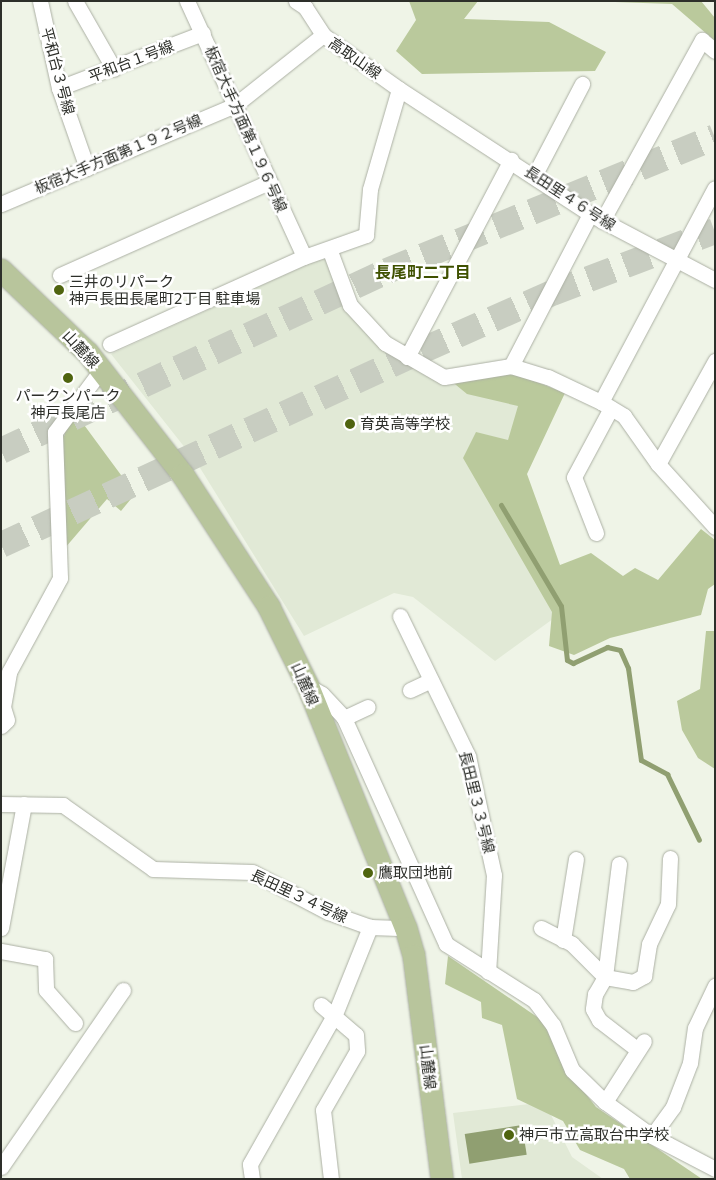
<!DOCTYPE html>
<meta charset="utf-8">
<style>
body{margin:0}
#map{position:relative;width:716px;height:1180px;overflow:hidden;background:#eff4e7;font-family:Commissioner,"Noto Sans JP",sans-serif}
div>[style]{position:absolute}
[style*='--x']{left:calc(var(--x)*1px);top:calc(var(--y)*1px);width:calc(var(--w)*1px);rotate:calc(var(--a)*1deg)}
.built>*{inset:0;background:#e1e9d6}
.green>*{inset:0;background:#bac99c}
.water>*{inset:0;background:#909f71;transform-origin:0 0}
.stream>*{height:5px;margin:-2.5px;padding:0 2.5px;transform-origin:2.5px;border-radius:2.5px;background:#909f71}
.highway-tunnel>*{height:26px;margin-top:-13px;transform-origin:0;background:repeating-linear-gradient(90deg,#c8cdc1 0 26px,transparent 0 39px)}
.roads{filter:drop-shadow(0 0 1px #acb0a4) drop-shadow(0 0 1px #acb0a4)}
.street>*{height:15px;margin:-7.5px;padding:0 7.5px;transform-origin:7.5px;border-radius:7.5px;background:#fff}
.primary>*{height:22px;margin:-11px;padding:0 11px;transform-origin:11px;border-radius:11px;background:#b8c59c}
.dots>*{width:14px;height:14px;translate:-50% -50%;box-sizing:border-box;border:2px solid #fff;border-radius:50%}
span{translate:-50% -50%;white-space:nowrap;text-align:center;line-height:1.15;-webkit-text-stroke:5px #fff;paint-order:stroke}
.street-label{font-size:15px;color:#2d2f2a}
.poi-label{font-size:15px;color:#2d2f2a}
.left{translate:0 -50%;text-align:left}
.neighbourhood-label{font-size:16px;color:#3f5100;font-weight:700}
.frame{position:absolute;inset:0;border:2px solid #2d2f2a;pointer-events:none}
</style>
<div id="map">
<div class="built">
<i style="clip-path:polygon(326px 256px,345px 308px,442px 384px,510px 377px,549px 385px,498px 504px,557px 616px,495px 661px,413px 597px,394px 593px,304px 636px,197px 463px,111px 354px)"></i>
<i style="clip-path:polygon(538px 1103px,549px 1111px,572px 1157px,603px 1179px,462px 1179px,453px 1113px)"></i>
</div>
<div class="green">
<i style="clip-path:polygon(409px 1px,478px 1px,464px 19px,549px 22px,606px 52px,595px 71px,422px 74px,396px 51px,416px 20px)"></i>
<i style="clip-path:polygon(586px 1px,701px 1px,715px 18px,715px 41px,672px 4px)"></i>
<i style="clip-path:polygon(511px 372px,565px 393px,527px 474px,560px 565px,591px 553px,623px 576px,635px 568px,658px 580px,701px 529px,715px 540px,715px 584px,708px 589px,701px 615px,610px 638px,574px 655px,549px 646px,552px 612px,463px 458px,476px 432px,508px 440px,518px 406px,467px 394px,450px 380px)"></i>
<i style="clip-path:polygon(76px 414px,135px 494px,121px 511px,107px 499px,65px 548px,61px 436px)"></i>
<i style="clip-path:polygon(706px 631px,715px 631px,715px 769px,698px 758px,682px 730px,677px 701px,700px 689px)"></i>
<i style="clip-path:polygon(448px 956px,543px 1021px,561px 1062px,596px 1107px,702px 1179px,630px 1179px,624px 1169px,580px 1150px,563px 1121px,517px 1099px,502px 1025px,482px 1018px,481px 1002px,445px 984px)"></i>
</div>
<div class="water">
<i style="left:522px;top:1125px;width:30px;height:58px;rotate:81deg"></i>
</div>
<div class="stream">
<i style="--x:501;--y:505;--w:117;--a:59.3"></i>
<i style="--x:561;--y:606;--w:54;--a:83.7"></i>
<i style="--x:567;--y:660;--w:7;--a:27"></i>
<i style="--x:573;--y:663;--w:38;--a:-25"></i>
<i style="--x:607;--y:647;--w:13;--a:13"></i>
<i style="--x:620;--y:650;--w:20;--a:66"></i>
<i style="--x:628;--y:668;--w:93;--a:82"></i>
<i style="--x:641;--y:760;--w:30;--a:28"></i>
<i style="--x:667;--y:774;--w:73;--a:64.1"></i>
</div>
<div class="highway-tunnel">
<i style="--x:1;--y:451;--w:426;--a:-25"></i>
<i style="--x:387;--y:271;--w:354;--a:-22.2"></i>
<i style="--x:1;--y:545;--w:463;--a:-24.8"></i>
<i style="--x:421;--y:351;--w:143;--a:-23.9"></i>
<i style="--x:552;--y:293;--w:174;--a:-20.8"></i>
</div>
<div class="roads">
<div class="street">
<i style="--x:40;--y:1;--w:89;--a:77.7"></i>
<i style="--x:59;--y:88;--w:85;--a:70.7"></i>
<i style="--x:75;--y:1;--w:78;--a:60.2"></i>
<i style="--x:187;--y:1;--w:281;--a:65.4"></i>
<i style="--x:296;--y:1;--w:11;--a:34"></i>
<i style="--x:305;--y:7;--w:33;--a:57"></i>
<i style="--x:323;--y:35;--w:93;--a:35.4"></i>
<i style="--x:399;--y:89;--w:228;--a:33.2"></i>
<i style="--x:590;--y:214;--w:141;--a:27.8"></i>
<i style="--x:59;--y:88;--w:154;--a:-20.9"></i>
<i style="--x:534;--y:176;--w:104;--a:-62.4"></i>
<i style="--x:1;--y:204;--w:254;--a:-22.9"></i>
<i style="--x:235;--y:105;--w:112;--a:-38.5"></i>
<i style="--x:602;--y:221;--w:207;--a:-61.1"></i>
<i style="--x:702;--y:40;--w:17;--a:40"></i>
<i style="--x:330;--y:251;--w:58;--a:69.7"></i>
<i style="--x:350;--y:305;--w:52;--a:47.4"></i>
<i style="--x:385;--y:343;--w:68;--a:30"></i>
<i style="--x:444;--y:377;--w:68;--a:-9.3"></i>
<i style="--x:511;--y:366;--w:39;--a:17"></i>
<i style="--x:548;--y:377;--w:59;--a:25.3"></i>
<i style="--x:601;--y:402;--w:27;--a:31"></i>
<i style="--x:624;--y:416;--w:59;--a:54.7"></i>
<i style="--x:658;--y:464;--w:85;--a:47.9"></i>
<i style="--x:60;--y:275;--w:229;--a:-24"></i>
<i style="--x:110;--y:344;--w:213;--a:-24.2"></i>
<i style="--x:304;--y:257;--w:66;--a:-19.5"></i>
<i style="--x:366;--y:235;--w:46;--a:-85"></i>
<i style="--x:370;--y:189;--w:104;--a:-73.8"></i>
<i style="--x:407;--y:357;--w:223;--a:-62.2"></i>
<i style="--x:511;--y:366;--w:171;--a:-62.5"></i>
<i style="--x:601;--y:402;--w:242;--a:-62"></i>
<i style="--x:658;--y:464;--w:118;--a:-61"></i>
<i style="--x:596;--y:533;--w:60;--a:-111.4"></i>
<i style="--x:574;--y:477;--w:78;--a:-61.8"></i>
<i style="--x:400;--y:616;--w:156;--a:64.1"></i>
<i style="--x:468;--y:756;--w:122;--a:77.7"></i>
<i style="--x:494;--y:875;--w:97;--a:93.5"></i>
<i style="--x:308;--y:686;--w:16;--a:30"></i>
<i style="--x:322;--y:694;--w:33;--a:47"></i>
<i style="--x:344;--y:718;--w:248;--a:65.7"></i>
<i style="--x:446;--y:944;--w:104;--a:32.5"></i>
<i style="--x:534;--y:1000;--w:31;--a:53"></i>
<i style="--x:553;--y:1025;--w:49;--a:67.1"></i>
<i style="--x:572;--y:1070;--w:46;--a:44.1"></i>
<i style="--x:605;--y:1102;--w:58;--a:35.9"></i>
<i style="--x:652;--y:1136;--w:71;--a:27.6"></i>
<i style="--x:410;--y:690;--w:23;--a:-25"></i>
<i style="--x:344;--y:718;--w:26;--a:-25"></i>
<i style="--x:1;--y:726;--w:8;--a:-45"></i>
<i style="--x:7;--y:720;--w:14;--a:-107"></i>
<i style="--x:3;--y:707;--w:36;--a:-80"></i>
<i style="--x:9;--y:672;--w:107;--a:-61.5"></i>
<i style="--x:60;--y:578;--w:146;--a:-92"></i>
<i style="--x:55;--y:432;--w:77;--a:-53.4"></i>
<i style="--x:1;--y:804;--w:62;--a:0.9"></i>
<i style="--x:63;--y:805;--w:110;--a:35.4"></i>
<i style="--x:153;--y:869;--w:99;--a:1.7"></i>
<i style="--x:252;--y:872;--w:86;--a:27.8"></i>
<i style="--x:328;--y:912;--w:45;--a:19.7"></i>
<i style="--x:370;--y:927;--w:36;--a:2"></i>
<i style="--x:619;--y:864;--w:114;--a:97.1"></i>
<i style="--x:605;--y:977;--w:20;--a:120"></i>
<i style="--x:595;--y:994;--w:15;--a:98"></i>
<i style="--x:593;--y:1009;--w:13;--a:61"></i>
<i style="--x:599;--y:1020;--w:49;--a:37.6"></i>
<i style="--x:1;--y:928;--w:126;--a:-79.5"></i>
<i style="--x:541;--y:928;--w:35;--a:27"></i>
<i style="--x:572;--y:944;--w:47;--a:45"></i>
<i style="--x:605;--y:977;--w:28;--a:10"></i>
<i style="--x:633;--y:982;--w:13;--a:-29"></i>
<i style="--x:644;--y:976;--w:32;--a:-81"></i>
<i style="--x:649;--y:944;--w:44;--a:-64.6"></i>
<i style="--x:668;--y:904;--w:46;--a:-87.5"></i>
<i style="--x:563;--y:940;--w:82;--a:-80.9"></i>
<i style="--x:1;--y:951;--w:45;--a:10.3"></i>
<i style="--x:45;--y:959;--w:31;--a:88"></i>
<i style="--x:46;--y:990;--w:44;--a:48.7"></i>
<i style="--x:321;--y:1005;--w:46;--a:40.6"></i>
<i style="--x:356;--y:1035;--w:16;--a:86"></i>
<i style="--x:357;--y:1051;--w:68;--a:120"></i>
<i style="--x:323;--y:1110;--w:69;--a:83.4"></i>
<i style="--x:605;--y:1102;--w:72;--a:-57.4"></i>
<i style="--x:652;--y:1136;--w:36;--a:-54"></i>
<i style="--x:673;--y:1107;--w:47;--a:-68.9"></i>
<i style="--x:690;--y:1063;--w:35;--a:-82"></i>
<i style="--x:695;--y:1028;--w:47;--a:-64.5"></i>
<i style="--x:1;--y:1167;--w:215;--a:-55.4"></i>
<i style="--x:252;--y:1179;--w:15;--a:-98"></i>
<i style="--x:250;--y:1164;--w:172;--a:-60.5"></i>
<i style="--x:335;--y:1014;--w:94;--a:-68.1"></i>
</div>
<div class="primary">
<i style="--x:1;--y:270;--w:120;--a:43.7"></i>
<i style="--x:88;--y:353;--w:155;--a:52.1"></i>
<i style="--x:183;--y:475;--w:158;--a:56.9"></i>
<i style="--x:269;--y:607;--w:88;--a:63.7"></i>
<i style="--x:308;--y:686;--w:261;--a:68"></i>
<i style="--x:406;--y:928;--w:29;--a:74"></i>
<i style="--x:414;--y:956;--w:225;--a:82.8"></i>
</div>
</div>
<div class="dots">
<i style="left:59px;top:290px;background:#4f640f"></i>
<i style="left:68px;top:378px;background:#4f640f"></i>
<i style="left:350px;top:424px;background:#4f640f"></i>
<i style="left:368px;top:873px;background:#4f640f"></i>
<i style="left:509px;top:1135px;background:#4f640f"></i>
</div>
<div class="street-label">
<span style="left:355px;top:58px;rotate:35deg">高取山線</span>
<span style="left:131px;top:61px;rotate:-21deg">平和台１号線</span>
<span style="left:58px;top:71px;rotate:75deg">平和台３号線</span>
<span style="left:246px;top:129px;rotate:66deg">板宿大手方面第１９６号線</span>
<span style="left:118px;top:154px;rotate:-23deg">板宿大手方面第１９２号線</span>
<span style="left:570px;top:198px;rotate:33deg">長田里４６号線</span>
<span style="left:81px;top:349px;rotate:47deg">山麓線</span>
<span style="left:305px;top:684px;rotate:66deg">山麓線</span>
<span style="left:477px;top:802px;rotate:76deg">長田里３３号線</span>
<span style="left:299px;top:896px;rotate:25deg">長田里３４号線</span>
<span style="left:428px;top:1067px;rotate:83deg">山麓線</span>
</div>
<div class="poi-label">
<span class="left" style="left:69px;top:290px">三井のリパーク<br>神戸長田長尾町2丁目 駐車場</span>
<span style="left:68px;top:404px">パークンパーク<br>神戸長尾店</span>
<span class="left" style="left:360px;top:424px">育英高等学校</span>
<span class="left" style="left:378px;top:873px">鷹取団地前</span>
<span class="left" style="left:519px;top:1135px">神戸市立高取台中学校</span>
</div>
<div class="neighbourhood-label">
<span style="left:423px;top:272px">長尾町二丁目</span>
</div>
<div class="frame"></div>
</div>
